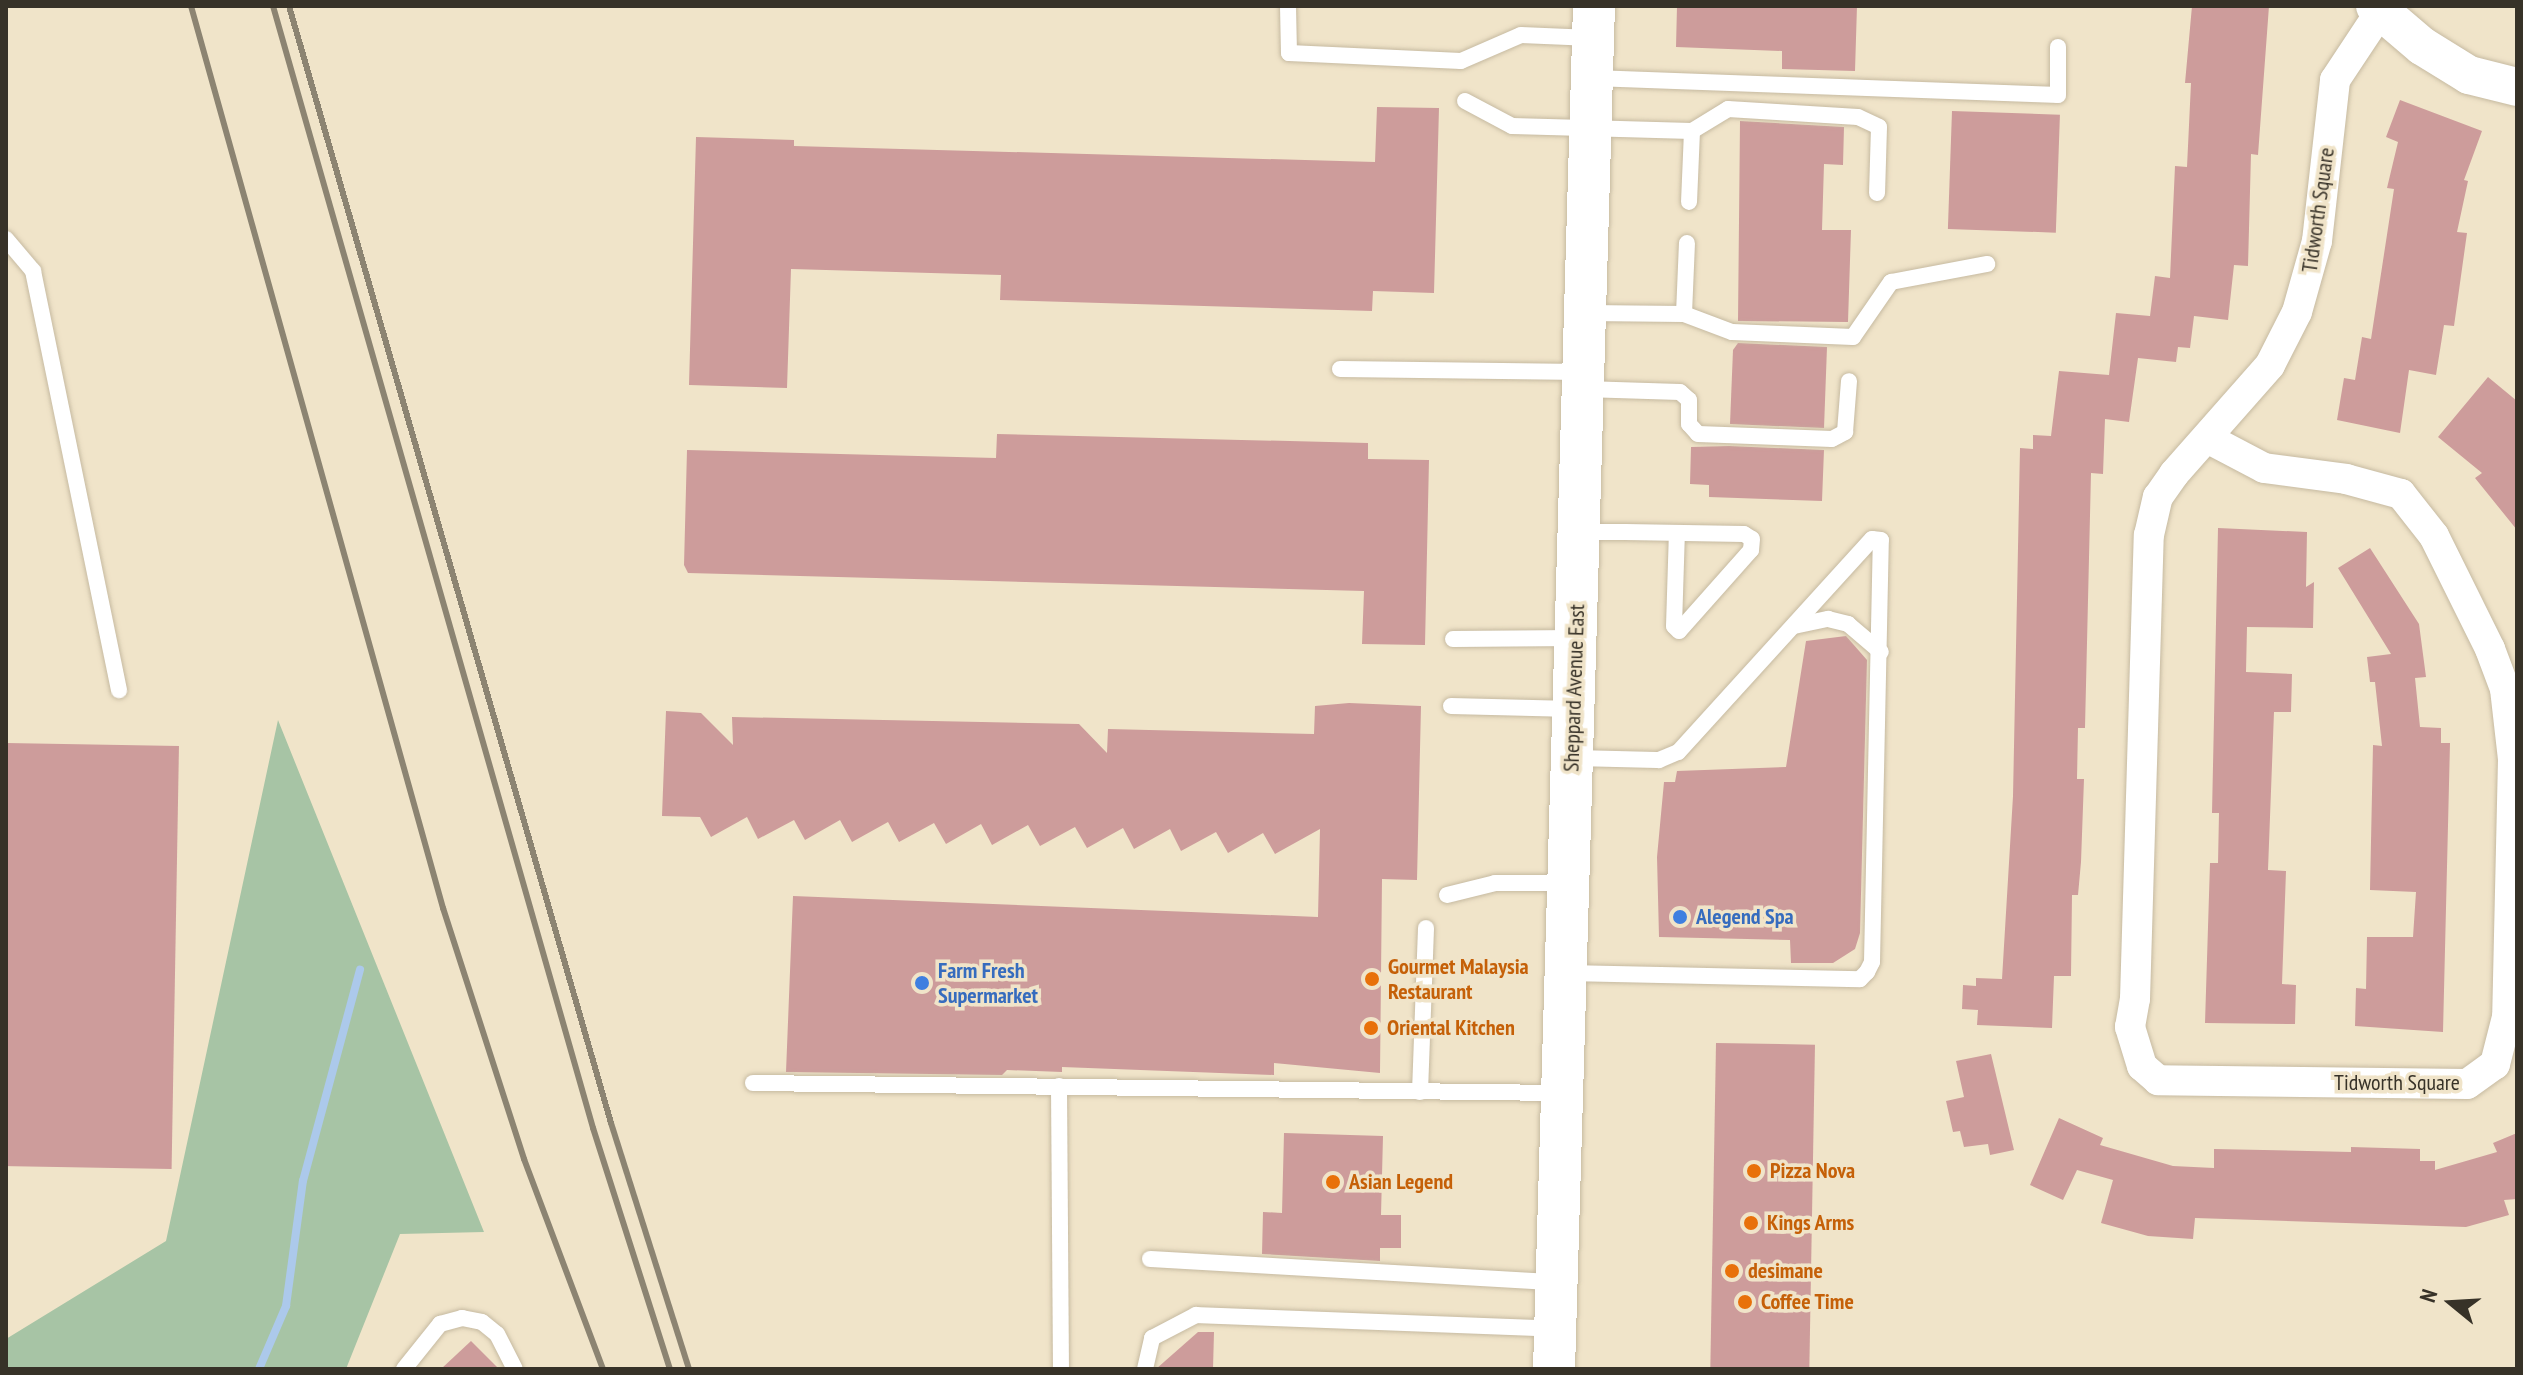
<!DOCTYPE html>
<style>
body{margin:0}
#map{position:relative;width:2523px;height:1375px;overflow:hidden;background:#f0e4c9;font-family:"PT Sans Narrow",sans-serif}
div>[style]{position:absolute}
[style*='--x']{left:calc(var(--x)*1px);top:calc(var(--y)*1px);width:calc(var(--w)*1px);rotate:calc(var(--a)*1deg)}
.green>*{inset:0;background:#a7c4a5}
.stream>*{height:8px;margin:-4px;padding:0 4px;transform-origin:4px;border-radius:4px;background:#acc9eb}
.building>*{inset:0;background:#cd9c9b;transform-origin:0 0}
.roads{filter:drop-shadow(0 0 2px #c6baa1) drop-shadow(0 0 2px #c6baa1)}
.service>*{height:16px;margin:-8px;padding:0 8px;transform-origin:8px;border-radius:8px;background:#fff}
.minor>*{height:30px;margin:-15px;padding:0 15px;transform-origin:15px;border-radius:15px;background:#fff}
.tertiary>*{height:38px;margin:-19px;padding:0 19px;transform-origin:19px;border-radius:19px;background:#fff}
.secondary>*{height:42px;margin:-21px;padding:0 21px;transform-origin:21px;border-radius:21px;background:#fff}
.rail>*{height:6px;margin:-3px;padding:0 3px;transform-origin:3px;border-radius:3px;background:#8c8472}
.dots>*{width:22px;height:22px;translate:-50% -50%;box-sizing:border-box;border:4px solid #f0e4c9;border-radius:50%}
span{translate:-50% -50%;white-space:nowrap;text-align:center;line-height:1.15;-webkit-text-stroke:7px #f0e4c9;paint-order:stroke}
.street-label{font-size:22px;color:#373228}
.shop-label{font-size:22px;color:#366cbe;font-weight:700}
.left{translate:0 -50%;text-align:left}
.food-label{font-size:22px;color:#c56008;font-weight:700}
.frame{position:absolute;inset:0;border:8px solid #373228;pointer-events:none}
.north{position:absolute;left:2411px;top:1263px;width:80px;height:80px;-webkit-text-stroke:6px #f0e4c9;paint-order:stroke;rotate:288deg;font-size:22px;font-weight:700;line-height:32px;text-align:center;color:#373228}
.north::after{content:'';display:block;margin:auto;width:28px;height:36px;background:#373228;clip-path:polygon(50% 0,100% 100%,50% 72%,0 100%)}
</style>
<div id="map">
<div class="green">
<i style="clip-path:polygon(278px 720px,484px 1232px,400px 1234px,346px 1369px,6px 1369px,6px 1339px,166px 1241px)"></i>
</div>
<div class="stream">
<i style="--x:259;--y:1369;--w:69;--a:-66.8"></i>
<i style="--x:286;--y:1306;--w:126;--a:-82.3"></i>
<i style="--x:303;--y:1181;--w:219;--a:-74.9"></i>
</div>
<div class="building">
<i style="clip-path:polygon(1677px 6px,1857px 6px,1855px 71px,1782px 69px,1782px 51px,1676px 47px)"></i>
<i style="clip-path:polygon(2192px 6px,2269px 6px,2258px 155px,2251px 154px,2248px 266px,2234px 265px,2228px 320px,2194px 316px,2190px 348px,2178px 347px,2176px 362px,2138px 358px,2129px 422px,2105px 419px,2103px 474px,2091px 473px,2085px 728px,2078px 728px,2077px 779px,2084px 779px,2081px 862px,2078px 895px,2072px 895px,2071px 976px,2054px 976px,2052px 1028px,1977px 1025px,1978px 1010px,1962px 1009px,1963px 985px,1976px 986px,1976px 978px,2002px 979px,2013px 796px,2020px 448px,2033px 449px,2033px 435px,2051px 436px,2059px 371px,2109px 375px,2116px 313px,2150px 316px,2155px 276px,2170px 278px,2175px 166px,2187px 167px,2191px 83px,2185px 83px)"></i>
<i style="clip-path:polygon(2400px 100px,2482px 131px,2464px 180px,2468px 181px,2457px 232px,2467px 233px,2454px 326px,2444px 325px,2436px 375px,2409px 370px,2400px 433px,2337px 420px,2344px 378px,2355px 380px,2362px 337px,2371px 339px,2394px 189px,2387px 188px,2398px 142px,2386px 137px)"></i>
<i style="clip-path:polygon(1377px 107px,1439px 108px,1434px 293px,1373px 291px,1372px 311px,1000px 300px,1001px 275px,791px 269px,787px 388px,689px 385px,696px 137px,794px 140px,794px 146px,1375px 162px)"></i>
<i style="left:1952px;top:111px;width:108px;height:118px;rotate:2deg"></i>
<i style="clip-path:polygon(1740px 121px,1844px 127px,1843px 165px,1824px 164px,1822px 230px,1851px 230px,1848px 322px,1738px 321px)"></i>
<i style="clip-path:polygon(1738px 343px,1827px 347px,1824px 428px,1730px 424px,1733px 350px)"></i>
<i style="clip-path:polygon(2488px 377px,2517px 401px,2517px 530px,2475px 478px,2482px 473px,2438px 437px)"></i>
<i style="clip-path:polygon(997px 434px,1368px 443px,1368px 459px,1429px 460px,1425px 645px,1362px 644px,1364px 591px,688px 573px,684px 565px,687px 450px,996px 458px)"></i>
<i style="clip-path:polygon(1729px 446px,1824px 450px,1822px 501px,1709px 497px,1709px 485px,1690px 484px,1691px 447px)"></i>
<i style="clip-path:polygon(2218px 528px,2307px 532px,2306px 587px,2314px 582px,2313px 628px,2247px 627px,2246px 672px,2292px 674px,2291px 712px,2274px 712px,2268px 870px,2286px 871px,2282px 984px,2296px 985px,2295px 1024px,2205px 1023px,2210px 863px,2218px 863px,2219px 813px,2212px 813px)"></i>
<i style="clip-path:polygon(2370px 548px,2419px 624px,2426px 677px,2415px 678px,2420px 727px,2441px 728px,2441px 743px,2450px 743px,2443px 1032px,2355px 1026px,2356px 988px,2366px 989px,2367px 937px,2413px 937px,2416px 892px,2370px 890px,2373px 745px,2382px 746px,2375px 682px,2370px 682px,2367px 657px,2391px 654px,2338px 568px)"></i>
<i style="clip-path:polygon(1846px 636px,1867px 660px,1860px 933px,1855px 949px,1833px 963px,1791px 963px,1790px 940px,1659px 937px,1657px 857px,1664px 782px,1675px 782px,1677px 771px,1786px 767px,1806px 641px)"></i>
<i style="clip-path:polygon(1349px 703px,1421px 706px,1417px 880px,1382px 879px,1380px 1073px,1274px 1063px,1274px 1075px,1062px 1067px,1062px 1072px,1007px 1070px,1002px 1075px,786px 1072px,793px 896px,1318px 917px,1320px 829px,1275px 854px,1263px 833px,1228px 853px,1216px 832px,1181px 851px,1170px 829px,1134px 849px,1123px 828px,1087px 848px,1075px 827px,1040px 846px,1028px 825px,992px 845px,981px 824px,946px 844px,934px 823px,899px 842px,888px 822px,852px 842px,840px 820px,805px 840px,794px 820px,758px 839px,747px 817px,711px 837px,700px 817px,662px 816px,666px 711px,701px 713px,733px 745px,732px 717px,1079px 724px,1107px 753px,1108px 729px,1314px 734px,1315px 706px)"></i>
<i style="left:6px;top:743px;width:173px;height:423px;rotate:1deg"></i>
<i style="left:1716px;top:1043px;width:99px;height:326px;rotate:1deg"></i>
<i style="clip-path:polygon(1991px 1054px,2014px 1150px,1990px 1155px,1988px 1144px,1964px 1147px,1960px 1131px,1953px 1132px,1946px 1101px,1964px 1097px,1956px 1061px)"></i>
<i style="clip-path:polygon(2059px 1118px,2103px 1138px,2100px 1145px,2173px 1166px,2214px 1168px,2214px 1149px,2351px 1152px,2351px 1147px,2420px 1149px,2420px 1161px,2435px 1161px,2435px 1170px,2497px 1152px,2493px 1143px,2517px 1133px,2517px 1199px,2504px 1200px,2509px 1215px,2466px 1227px,2195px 1218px,2193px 1239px,2148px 1236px,2101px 1223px,2113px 1180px,2077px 1170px,2063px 1200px,2030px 1185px)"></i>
<i style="clip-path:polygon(1284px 1133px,1383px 1136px,1381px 1215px,1401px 1215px,1401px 1248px,1380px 1248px,1380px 1261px,1262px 1254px,1263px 1212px,1282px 1213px)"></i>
<i style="clip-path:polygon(1198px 1332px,1214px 1332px,1213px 1369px,1156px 1369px)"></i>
<i style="clip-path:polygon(471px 1341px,499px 1369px,441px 1369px)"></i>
</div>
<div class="roads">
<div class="service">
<i style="--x:1288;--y:6;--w:47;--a:88.8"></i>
<i style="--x:1289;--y:53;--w:172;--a:2.7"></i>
<i style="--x:1461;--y:61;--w:65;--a:-23.4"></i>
<i style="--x:1521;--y:35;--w:71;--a:2.4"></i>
<i style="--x:1594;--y:78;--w:464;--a:2.1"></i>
<i style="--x:2058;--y:95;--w:48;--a:-90"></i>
<i style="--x:1465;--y:101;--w:53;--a:28"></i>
<i style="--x:1512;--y:126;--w:180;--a:1.6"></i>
<i style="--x:1692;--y:131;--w:71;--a:92.4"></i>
<i style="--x:1692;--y:131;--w:42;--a:-31.4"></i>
<i style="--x:1728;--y:109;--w:130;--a:3.5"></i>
<i style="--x:1858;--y:117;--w:23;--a:25"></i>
<i style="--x:1879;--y:127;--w:66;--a:91.7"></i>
<i style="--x:6;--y:239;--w:42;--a:49.8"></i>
<i style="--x:33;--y:271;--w:428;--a:78.4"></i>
<i style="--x:1586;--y:313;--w:98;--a:0.6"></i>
<i style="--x:1684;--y:314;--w:71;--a:-87.6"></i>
<i style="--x:1684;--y:314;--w:51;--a:20.6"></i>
<i style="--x:1732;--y:332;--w:121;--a:2.4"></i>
<i style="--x:1853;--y:337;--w:67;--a:-55.4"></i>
<i style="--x:1891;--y:282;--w:98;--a:-10.6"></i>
<i style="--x:1340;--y:369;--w:242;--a:0.7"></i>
<i style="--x:1584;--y:389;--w:96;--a:1.8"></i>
<i style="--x:1680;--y:392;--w:12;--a:42"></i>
<i style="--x:1689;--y:400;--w:24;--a:90"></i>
<i style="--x:1689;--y:424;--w:13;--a:48"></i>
<i style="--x:1698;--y:434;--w:134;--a:2.1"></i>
<i style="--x:1832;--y:439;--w:15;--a:-28"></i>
<i style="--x:1845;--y:432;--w:51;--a:-85.5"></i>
<i style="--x:1580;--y:532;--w:45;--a:0"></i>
<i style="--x:1625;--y:532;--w:119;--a:1"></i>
<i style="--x:1744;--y:534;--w:9;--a:32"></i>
<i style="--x:1752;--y:539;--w:11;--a:95"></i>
<i style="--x:1751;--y:550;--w:108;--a:131.6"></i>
<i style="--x:1679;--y:631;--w:7;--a:-135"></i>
<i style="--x:1674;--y:626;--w:93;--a:-88.2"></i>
<i style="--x:1794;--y:626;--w:35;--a:-12"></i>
<i style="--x:1828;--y:619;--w:21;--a:14"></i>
<i style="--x:1848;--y:624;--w:43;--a:40.3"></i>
<i style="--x:1453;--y:639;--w:122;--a:-0.5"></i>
<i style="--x:1451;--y:706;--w:122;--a:1.4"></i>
<i style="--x:1447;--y:895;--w:49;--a:-14"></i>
<i style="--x:1495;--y:883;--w:73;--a:0"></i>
<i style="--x:1567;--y:973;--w:293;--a:1.2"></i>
<i style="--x:1860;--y:979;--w:10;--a:-45"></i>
<i style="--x:1867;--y:972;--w:11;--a:-63"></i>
<i style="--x:1872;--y:962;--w:422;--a:-88.8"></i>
<i style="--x:1881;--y:540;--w:9;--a:-174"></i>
<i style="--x:1872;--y:539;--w:288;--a:132.3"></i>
<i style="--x:1678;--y:752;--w:21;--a:157"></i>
<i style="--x:1659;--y:760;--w:86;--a:-178.7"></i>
<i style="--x:753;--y:1083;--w:807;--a:0.71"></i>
<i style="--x:1059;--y:1086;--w:283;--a:89.6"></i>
<i style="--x:1420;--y:1092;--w:164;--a:-87.9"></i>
<i style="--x:1150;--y:1259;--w:406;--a:3.3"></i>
<i style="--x:404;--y:1369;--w:58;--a:-51.3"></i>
<i style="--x:440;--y:1324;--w:23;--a:-15"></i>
<i style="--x:462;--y:1318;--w:20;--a:11"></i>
<i style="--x:482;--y:1322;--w:19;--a:39"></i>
<i style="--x:497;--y:1334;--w:39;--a:63"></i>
<i style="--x:1145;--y:1369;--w:32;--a:-77"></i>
<i style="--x:1152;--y:1338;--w:50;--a:-27.6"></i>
<i style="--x:1196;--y:1315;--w:359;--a:2.2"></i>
</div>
<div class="minor">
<i style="--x:2207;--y:438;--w:64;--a:27.8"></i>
<i style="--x:2264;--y:468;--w:83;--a:7.6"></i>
<i style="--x:2346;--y:479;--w:57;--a:15.3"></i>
<i style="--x:2401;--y:494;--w:53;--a:51.8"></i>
<i style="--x:2434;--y:536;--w:126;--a:63.6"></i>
<i style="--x:2490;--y:649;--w:43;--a:69.4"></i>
<i style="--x:2505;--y:689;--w:70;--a:83.5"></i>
<i style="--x:2513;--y:759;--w:258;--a:91.3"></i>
<i style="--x:2507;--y:1017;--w:49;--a:104.3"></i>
<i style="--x:2495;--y:1064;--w:34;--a:144"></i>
<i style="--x:2467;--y:1084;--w:309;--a:-179.3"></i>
<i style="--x:2158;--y:1080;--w:21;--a:-139"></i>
<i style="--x:2142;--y:1066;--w:41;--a:-107.1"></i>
<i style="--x:2130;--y:1027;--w:28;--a:-80"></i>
<i style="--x:2135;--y:999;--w:464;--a:-88.3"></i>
<i style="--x:2149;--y:535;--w:39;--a:-77"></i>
<i style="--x:2158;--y:497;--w:28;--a:-55"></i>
<i style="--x:2174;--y:474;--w:145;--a:-48.6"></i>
<i style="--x:2270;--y:365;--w:59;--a:-63"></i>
<i style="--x:2297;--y:312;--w:74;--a:-74.3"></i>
<i style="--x:2317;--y:241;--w:162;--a:-83.6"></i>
<i style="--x:2335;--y:80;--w:82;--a:-56.5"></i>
</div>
<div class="tertiary">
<i style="--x:2375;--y:6;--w:62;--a:40.4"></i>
<i style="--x:2422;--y:46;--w:55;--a:31.7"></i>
<i style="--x:2469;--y:75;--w:49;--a:14"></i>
</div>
<div class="secondary">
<i style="--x:1554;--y:1369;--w:1364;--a:-88.32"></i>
</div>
</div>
<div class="rail">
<i style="--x:191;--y:6;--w:937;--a:74.39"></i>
<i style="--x:443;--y:908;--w:264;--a:72.1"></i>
<i style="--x:524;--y:1159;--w:224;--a:69.4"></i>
<i style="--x:273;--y:6;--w:1167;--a:74.08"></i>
<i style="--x:593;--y:1128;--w:253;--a:72.3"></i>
<i style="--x:289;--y:6;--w:1162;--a:73.92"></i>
<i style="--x:611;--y:1123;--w:258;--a:72.4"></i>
</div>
<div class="dots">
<i style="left:1680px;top:917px;background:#3f7fe0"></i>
<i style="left:1372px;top:979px;background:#e8710a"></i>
<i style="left:922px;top:983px;background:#3f7fe0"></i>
<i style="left:1371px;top:1028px;background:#e8710a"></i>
<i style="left:1754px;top:1171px;background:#e8710a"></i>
<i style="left:1333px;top:1182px;background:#e8710a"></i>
<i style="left:1751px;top:1223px;background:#e8710a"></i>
<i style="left:1732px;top:1271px;background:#e8710a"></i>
<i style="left:1745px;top:1302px;background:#e8710a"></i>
</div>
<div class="street-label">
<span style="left:2318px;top:210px;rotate:-82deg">Tidworth Square</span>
<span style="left:1574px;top:688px;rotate:-88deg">Sheppard Avenue East</span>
<span style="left:2397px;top:1083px">Tidworth Square</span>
</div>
<div class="shop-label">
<span class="left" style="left:1696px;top:917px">Alegend Spa</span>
<span class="left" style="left:938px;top:983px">Farm Fresh<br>Supermarket</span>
</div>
<div class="food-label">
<span class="left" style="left:1388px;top:979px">Gourmet Malaysia<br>Restaurant</span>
<span class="left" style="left:1387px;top:1028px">Oriental Kitchen</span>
<span class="left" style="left:1770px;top:1171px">Pizza Nova</span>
<span class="left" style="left:1349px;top:1182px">Asian Legend</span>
<span class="left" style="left:1767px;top:1223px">Kings Arms</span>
<span class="left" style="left:1748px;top:1271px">desimane</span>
<span class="left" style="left:1761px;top:1302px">Coffee Time</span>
</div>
<div class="frame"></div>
<div class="north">N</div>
</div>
